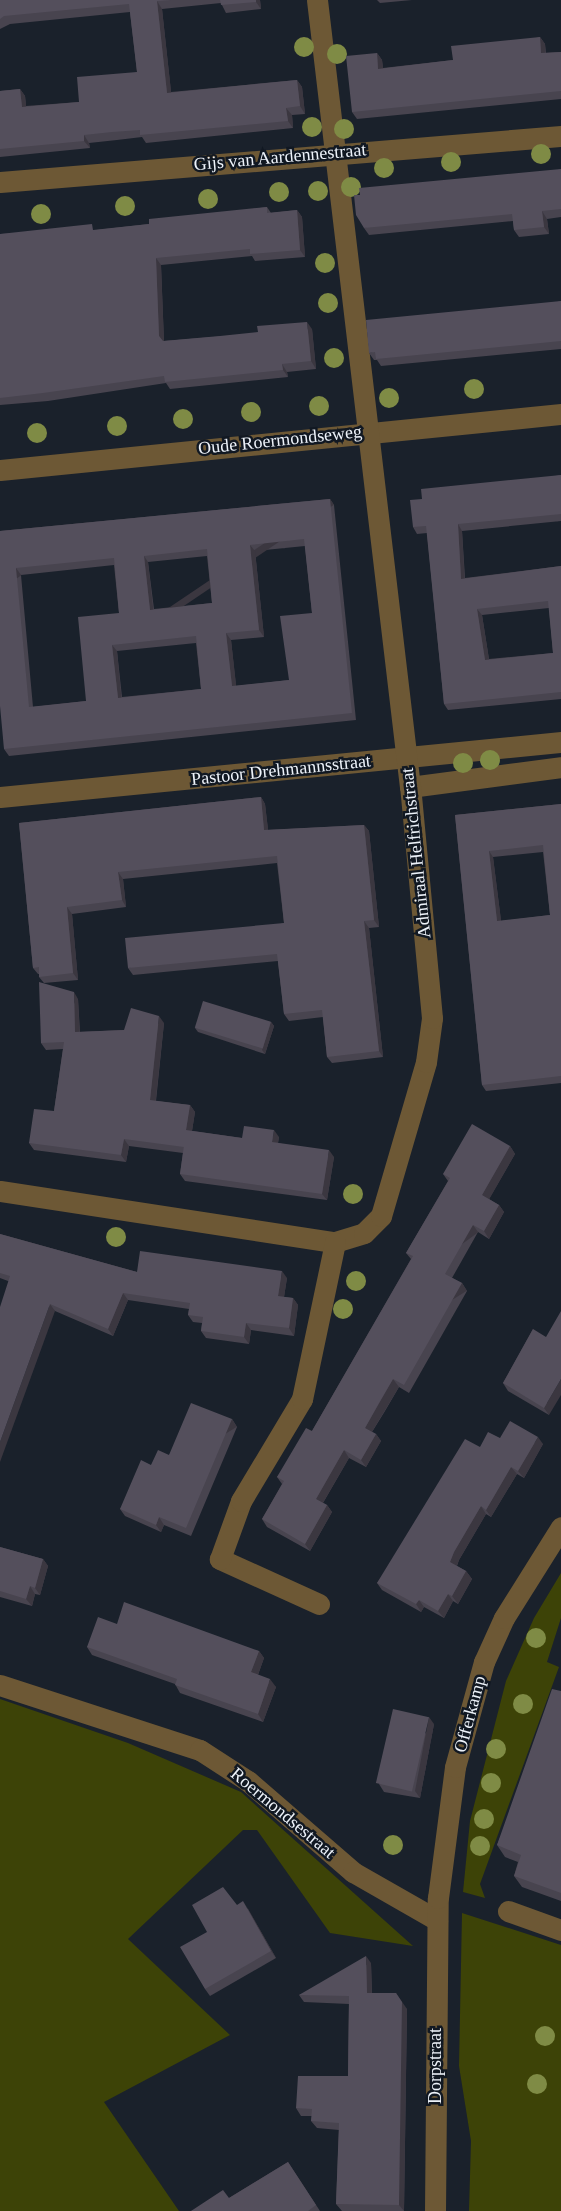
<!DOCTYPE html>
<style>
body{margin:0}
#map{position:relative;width:561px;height:2211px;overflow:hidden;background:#1a212b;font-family:Georgia,serif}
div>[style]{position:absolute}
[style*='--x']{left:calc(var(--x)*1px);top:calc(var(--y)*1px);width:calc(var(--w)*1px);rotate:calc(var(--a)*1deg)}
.green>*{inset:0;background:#3d4307}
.minor>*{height:21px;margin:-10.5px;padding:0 10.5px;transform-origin:10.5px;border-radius:10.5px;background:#6d5835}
.trees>*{width:20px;height:20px;margin:-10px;border-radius:50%;background:#7f8b45}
.wall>*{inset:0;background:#48444f}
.shaded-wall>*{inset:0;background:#3b3740;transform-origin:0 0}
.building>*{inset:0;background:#544f5c;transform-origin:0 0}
span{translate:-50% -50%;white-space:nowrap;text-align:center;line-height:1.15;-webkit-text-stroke:5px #111822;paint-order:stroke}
.street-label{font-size:18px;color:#edf2f9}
</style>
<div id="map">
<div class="green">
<i style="clip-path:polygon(561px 1573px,561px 1618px,547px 1662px,559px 1667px,480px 1884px,485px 1898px,463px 1892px,470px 1821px,506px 1681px,534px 1618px)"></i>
<i style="clip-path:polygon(0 1699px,128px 1743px,241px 1792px,413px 1946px,330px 1933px,257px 1830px,243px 1830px,128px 1939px,230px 2035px,104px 2102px,179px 2211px,0 2211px)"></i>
<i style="clip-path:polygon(462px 1913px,561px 1945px,561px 2211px,469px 2211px,471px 2141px,459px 2066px)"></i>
</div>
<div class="minor">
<i style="--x:0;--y:182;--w:563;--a:-4.69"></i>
<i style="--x:0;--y:470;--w:564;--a:-5.7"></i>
<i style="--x:410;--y:787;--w:152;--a:-7.5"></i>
<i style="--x:0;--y:797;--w:564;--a:-5.6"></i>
<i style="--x:0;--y:1191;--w:339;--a:8.7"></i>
<i style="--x:335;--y:1242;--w:30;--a:-17"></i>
<i style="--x:364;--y:1233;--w:24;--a:-45"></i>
<i style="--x:381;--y:1216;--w:160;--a:-73.7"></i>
<i style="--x:426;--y:1062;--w:44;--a:-82.2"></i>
<i style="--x:432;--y:1018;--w:232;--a:-95.4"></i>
<i style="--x:410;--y:787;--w:792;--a:-96.74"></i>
<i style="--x:319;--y:1604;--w:109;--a:-155.6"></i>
<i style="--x:220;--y:1559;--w:62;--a:-70.1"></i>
<i style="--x:241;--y:1501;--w:119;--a:-59.1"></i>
<i style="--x:302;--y:1399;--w:160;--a:-78.1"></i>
<i style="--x:0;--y:1685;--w:210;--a:18"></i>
<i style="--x:200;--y:1750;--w:57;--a:32.9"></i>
<i style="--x:248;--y:1781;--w:139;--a:40.9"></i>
<i style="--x:353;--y:1872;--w:97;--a:29.7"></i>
<i style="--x:508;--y:1911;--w:56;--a:19.7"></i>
<i style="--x:435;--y:2211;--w:313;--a:-89.5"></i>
<i style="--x:438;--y:1898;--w:132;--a:-82.6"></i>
<i style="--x:455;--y:1767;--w:109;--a:-74.6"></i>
<i style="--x:484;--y:1662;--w:48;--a:-65.6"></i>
<i style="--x:504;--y:1618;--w:107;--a:-57.9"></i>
</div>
<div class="trees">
<i style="left:304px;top:47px"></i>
<i style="left:337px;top:54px"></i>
<i style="left:312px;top:127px"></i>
<i style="left:344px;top:129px"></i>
<i style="left:541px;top:154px"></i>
<i style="left:451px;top:162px"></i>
<i style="left:384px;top:168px"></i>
<i style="left:351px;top:187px"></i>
<i style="left:318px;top:191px"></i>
<i style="left:279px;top:192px"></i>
<i style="left:208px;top:199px"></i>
<i style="left:125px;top:206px"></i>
<i style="left:41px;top:214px"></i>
<i style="left:325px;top:263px"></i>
<i style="left:328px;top:303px"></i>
<i style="left:334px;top:358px"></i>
<i style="left:474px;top:389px"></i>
<i style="left:389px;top:398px"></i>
<i style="left:319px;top:406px"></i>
<i style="left:251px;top:412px"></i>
<i style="left:183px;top:419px"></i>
<i style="left:117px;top:426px"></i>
<i style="left:37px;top:433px"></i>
<i style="left:490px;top:760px"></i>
<i style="left:463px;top:763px"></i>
<i style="left:353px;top:1194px"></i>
<i style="left:116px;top:1237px"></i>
<i style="left:356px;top:1281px"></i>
<i style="left:343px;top:1309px"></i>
<i style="left:536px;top:1638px"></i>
<i style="left:523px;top:1704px"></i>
<i style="left:496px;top:1749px"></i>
<i style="left:491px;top:1783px"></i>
<i style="left:484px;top:1819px"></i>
<i style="left:393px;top:1845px"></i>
<i style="left:480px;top:1846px"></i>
<i style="left:545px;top:2036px"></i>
<i style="left:537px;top:2084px"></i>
</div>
<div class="wall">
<i style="clip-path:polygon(0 0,260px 0,261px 9px,226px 13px,221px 3px,162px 9px,171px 92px,297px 80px,302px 87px,305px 114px,292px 115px,293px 128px,146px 143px,142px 137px,117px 140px,89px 143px,90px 148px,0 157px,0 91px,20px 89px,25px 96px,26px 106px,79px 102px,137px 72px,130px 12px,10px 24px,0 29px)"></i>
<i style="clip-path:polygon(377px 0,412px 0,380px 3px)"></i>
<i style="clip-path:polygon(540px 37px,545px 44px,546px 53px,561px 52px,561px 99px,357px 119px,352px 112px,377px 53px,382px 60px,383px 68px,453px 60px)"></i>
<i style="clip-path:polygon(561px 169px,561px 217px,547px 219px,549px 234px,519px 237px,514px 230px,513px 221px,369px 235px,364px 228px)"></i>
<i style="clip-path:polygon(267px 207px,271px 213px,297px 210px,302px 217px,305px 257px,255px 261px,252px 256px,161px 265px,164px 341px,312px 329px,316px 369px,287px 372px,288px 377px,170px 389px,166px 383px,48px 401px,0 405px,0 234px,96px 230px,149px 224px)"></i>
<i style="clip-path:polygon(561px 301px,561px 349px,381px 366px,377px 360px,374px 360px,369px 353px)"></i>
<i style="clip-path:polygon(evenodd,561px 475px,561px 521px,462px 531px,465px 578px,561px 566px,561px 699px,448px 710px,444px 704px,427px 533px,417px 534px,413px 527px,422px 499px,561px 475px,549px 608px,553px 653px,489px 659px,482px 615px,549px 608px)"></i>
<i style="clip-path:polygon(evenodd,330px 499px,334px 505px,356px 720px,9px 756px,4px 749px,0 531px,330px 499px,305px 546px,312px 613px,289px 680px,236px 686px,231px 640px,264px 637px,255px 551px,305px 546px,330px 499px,207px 556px,212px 603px,154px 609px,148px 562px,207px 556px,330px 499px,114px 565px,119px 613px,86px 701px,33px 707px,21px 575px,114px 565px,330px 499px,196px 643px,201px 689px,122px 697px,117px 651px,196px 643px)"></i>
<i style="clip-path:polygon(261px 797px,265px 804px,268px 830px,364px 825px,369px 831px,379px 927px,369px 928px,383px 1057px,332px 1063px,327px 1057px,323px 1017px,289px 1021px,284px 1014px,278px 961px,133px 975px,128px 968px,284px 923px,277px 863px,123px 879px,126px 907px,72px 914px,78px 980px,44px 983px,39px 977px,39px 974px,38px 974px,33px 968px,19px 823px)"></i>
<i style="clip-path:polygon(evenodd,561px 804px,561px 1083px,486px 1091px,482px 1085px,455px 815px,561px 804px,543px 852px,550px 915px,501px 921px,493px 857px,543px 852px)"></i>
<i style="clip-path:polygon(78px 999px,80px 1032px,124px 1030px,164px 1023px,156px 1101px,190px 1105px,195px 1112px,192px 1131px,242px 1138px,279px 1137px,278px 1143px,334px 1157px,327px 1200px,185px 1181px,180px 1174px,183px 1153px,129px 1146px,126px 1162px,34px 1150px,29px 1143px,54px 1111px,63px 1049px,46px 1050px,41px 1043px)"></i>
<i style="clip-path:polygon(271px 1022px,274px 1026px,265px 1054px,198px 1032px,195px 1028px)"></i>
<i style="clip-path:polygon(510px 1146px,515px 1154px,489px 1199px,499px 1205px,504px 1212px,489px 1239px,478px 1232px,452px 1278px,462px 1283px,467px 1291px,409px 1393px,399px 1387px,385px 1411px,372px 1432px,376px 1434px,381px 1441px,366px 1467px,349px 1458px,323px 1503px,327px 1505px,332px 1512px,310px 1551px,267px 1527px,262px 1519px,282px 1484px,277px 1477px,312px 1431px,411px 1259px,406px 1253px,448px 1181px,443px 1174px)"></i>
<i style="clip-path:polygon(0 1234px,137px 1272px,287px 1278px,284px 1297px,293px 1298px,298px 1305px,294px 1336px,251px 1330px,249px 1344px,206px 1338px,201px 1331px,202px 1323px,193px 1322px,188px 1315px,189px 1309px,128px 1300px,113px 1336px,55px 1311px,8px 1281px,0 1278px)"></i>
<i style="clip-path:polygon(533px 1329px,549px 1415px,508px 1391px,503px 1383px)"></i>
<i style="clip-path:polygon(232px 1419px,237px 1427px,191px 1536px,164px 1525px,161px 1532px,125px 1516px,120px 1509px,151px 1465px)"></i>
<i style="clip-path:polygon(500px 1438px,543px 1444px,524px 1478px,517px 1474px,491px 1517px,486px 1514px,459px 1560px,457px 1566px,466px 1571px,472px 1579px,458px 1604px,453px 1601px,444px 1618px,424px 1607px,421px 1612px,382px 1590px,377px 1583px,480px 1447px)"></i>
<i style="clip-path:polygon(0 1547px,43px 1559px,48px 1566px,40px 1595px,35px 1594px,32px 1606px,0 1597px)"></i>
<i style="clip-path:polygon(117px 1624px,259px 1651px,264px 1658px,258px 1675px,276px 1687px,263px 1722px,180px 1693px,175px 1684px,92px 1655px,87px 1647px)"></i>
<i style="clip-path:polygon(561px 1691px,561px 1901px,522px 1887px,514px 1876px,518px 1862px,505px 1857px,497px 1845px)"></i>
<i style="clip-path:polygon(434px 1724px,420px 1798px,384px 1792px,379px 1784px)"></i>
<i style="clip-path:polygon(237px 1905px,248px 1909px,276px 1958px,210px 1996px,205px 1989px,207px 1932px)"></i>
<i style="clip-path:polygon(371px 1963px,372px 1993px,407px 2009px,404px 2211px,342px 2211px,336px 2204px,339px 2130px,317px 2128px,311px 2121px,312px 2116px,301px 2116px,296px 2108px,348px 2076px,349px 2004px,304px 2002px,299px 1995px)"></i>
<i style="clip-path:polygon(288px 2162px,320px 2211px,191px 2211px,229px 2198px)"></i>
</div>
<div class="shaded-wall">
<i style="clip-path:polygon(256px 0,260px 0,261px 9px,256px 2px)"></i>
<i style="clip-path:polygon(157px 1px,162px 9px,172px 100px,167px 93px)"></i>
<i style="clip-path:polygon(540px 37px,545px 44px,546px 61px,541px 53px)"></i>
<i style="clip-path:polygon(377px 53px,382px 60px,384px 76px,378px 69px)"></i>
<i style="clip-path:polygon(297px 80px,302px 87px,305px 114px,300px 106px)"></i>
<i style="clip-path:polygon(20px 89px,25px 96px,27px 114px,22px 107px)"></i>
<i style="clip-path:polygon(286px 108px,292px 115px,293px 128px,288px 121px)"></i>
<i style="clip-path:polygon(84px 135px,89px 143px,90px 148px,84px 141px)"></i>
<i style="clip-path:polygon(297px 210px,302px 217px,305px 257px,300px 250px)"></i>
<i style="clip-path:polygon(542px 211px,547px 219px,549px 234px,544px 227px)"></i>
<i style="clip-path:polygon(156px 258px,161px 265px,164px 343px,159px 336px)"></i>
<i style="clip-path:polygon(307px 322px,312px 329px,316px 369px,311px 361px)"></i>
<i style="clip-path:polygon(282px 364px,287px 372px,288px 377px,283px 370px)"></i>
<i style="left:330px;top:499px;width:7px;height:215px;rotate:56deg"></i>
<i style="clip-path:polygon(458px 524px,462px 531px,465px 585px,461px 579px)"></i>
<i style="clip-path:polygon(250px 545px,255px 551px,264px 637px,259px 630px)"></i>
<i style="clip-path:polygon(144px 556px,148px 562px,154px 616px,150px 610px)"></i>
<i style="left:16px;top:568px;width:9px;height:140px;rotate:54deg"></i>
<i style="clip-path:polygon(477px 609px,482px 615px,490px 666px,485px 660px)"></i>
<i style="clip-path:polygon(226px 633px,231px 640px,237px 693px,232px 686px)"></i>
<i style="clip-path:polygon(112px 645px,117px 651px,122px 704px,118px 698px)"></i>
<i style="clip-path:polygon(261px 797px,265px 804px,269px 837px,264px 830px)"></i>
<i style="clip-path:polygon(364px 825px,369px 831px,379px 927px,374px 920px)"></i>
<i style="clip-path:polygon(489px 851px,493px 857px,502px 928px,497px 921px)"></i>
<i style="clip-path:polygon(118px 872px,123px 879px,126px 907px,122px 900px)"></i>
<i style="clip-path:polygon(67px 907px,72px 914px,78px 980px,73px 973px)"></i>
<i style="clip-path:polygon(364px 921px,369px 928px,383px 1057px,379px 1051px)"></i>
<i style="clip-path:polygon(74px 992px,78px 999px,80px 1039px,75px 1032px)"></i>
<i style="clip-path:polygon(159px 1016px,164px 1023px,155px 1107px,150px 1100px)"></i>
<i style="clip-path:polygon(271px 1022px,274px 1026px,265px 1054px,262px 1050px)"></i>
<i style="clip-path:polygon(190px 1105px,195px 1112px,191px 1137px,186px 1130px)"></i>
<i style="clip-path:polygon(274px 1130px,279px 1137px,277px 1149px,272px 1142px)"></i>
<i style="clip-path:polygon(124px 1139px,129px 1146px,126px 1162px,121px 1155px)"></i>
<i style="clip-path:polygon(510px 1146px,515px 1154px,487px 1203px,482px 1195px)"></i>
<i style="clip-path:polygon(329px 1150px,334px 1157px,327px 1200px,322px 1194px)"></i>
<i style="clip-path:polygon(499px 1205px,504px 1212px,489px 1239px,484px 1231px)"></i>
<i style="left:473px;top:1225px;width:9px;height:56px;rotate:54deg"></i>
<i style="clip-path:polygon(282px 1271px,287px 1278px,283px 1303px,278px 1296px)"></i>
<i style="left:462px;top:1283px;width:9px;height:117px;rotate:58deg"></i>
<i style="clip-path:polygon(123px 1293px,128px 1300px,113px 1336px,108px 1329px)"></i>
<i style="clip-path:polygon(293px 1298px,298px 1305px,294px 1336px,289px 1328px)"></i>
<i style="clip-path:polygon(50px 1304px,55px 1311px,0 1462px,0 1442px)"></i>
<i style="clip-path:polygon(246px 1323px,251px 1330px,249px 1344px,244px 1337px)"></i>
<i style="clip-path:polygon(393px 1379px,399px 1387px,370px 1435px,365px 1428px)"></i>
<i style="clip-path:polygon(561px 1379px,561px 1395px,549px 1415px,544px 1408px)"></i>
<i style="left:232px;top:1419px;width:9px;height:118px;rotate:58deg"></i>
<i style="clip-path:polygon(376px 1434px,381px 1441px,366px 1467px,361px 1460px)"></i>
<i style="clip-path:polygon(538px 1437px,543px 1444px,524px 1478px,518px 1471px)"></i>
<i style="clip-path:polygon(344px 1450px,349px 1458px,321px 1506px,316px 1499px)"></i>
<i style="clip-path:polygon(511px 1467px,517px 1474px,491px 1517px,486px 1510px)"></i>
<i style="clip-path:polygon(327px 1505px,332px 1512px,310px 1551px,305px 1544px)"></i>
<i style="clip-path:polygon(481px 1506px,486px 1514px,459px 1560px,455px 1570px,450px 1562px,454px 1552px)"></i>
<i style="clip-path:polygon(159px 1517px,164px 1525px,161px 1532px,156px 1525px)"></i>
<i style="clip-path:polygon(43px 1559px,48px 1566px,40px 1595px,35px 1588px)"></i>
<i style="clip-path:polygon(466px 1571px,472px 1579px,458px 1604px,452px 1596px)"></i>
<i style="clip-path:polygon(30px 1586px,35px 1594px,32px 1606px,26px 1599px)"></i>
<i style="clip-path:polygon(448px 1594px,453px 1601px,444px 1618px,438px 1611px)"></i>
<i style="clip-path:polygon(419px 1600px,424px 1607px,421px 1612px,416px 1604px)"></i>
<i style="clip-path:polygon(259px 1651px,264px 1658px,256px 1680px,251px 1672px)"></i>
<i style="clip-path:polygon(270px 1679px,276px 1687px,263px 1722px,258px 1714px)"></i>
<i style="clip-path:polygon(429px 1717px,434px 1724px,420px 1798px,415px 1791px)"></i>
<i style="clip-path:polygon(243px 1901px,248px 1909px,276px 1958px,271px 1951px)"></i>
<i style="clip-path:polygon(366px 1956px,371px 1963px,372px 2001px,367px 1993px)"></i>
<i style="clip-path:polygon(396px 1993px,407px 2009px,404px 2211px,399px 2205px)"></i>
</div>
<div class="building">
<i style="clip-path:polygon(0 0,171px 0,157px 1px,167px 93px,297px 80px,300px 106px,286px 108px,288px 121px,140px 135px,140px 130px,112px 132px,84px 135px,84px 141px,0 149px,0 91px,20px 89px,22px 107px,79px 102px,77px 77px,137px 72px,129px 4px,4px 16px,0 19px)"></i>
<i style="clip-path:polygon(220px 0,256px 0,256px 2px,221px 5px)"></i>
<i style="clip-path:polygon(540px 37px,541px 53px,561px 52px,561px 91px,352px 112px,346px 56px,377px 53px,378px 69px,453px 60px,451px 46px)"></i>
<i style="clip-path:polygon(561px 169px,561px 209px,542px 211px,544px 227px,514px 230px,512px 214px,364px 228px,356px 215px,354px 195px,360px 195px,359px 188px)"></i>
<i style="clip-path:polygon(267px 207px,267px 213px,297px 210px,300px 250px,250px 254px,250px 249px,156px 258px,159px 336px,163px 341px,220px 336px,258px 332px,257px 326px,307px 322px,311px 361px,282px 364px,283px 370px,165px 382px,164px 376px,43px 393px,0 398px,0 234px,92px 224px,93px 230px,149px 224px,149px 219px)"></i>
<i style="clip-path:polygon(561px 301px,561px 341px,376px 359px,375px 352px,369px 353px,366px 320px)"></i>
<i style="clip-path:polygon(evenodd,561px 475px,561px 514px,458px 524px,461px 579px,561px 566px,561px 692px,444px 704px,426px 526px,413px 527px,410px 500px,422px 499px,421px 489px,561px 475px,548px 601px,553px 653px,485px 660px,477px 609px,548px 601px)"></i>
<i style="clip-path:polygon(evenodd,330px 499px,352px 713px,4px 749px,0 706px,0 531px,330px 499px,304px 539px,312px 613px,280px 616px,289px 680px,232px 686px,226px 633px,259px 630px,250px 545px,304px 539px,330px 499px,207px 549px,212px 603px,150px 610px,144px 556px,207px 549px,330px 499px,114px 558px,119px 613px,78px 617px,86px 701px,29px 707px,16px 568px,114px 558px,330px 499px,196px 636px,201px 689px,118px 698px,112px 645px,196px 636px)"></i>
<i style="clip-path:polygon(261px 797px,264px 830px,364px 825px,374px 920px,364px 921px,379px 1051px,327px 1057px,322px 1010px,284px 1014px,277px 954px,128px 968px,125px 938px,284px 923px,277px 856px,118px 872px,122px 900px,67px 907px,73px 973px,39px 977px,39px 967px,33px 968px,19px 823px)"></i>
<i style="clip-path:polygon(evenodd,561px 804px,561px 1076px,482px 1085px,455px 815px,561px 804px,543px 845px,550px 915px,497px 921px,489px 851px,543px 845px)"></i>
<i style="clip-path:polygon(39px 982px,74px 992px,75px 1032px,124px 1030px,131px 1008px,159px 1016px,150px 1100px,190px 1105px,186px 1130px,242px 1138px,244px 1126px,274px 1130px,272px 1142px,329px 1150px,322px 1194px,180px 1174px,186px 1131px,184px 1147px,124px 1139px,121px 1155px,29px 1143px,34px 1109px,54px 1111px,64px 1042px,41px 1043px)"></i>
<i style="left:203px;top:1001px;width:71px;height:28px;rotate:17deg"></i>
<i style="clip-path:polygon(472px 1124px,510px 1146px,482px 1195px,499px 1205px,484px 1231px,473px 1225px,445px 1274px,462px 1283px,404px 1385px,393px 1379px,379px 1403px,365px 1428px,376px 1434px,361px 1460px,344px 1450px,316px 1499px,327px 1505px,305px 1544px,262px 1519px,284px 1481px,277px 1477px,306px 1428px,312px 1431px,413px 1256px,406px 1253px,450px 1178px,443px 1174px)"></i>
<i style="clip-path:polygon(0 1234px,137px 1272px,140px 1251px,282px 1271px,278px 1296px,293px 1298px,289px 1328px,246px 1323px,244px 1337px,201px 1331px,203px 1317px,188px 1315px,190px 1303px,123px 1293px,108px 1329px,50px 1304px,0 1442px,0 1307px,10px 1276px,0 1273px)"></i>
<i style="clip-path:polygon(561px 1311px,561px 1379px,544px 1408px,503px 1383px,533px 1329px,546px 1337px)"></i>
<i style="clip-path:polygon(191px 1403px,232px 1419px,186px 1528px,159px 1517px,156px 1525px,120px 1509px,141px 1460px,151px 1465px,158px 1450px,169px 1455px)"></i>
<i style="clip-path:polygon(510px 1421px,538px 1437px,518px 1471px,511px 1467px,486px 1510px,481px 1506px,454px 1552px,450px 1562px,466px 1571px,452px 1596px,448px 1594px,438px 1611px,419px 1600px,416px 1604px,377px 1583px,465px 1439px,480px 1447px,488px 1432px,500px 1438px)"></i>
<i style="clip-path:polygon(0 1547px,43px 1559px,35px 1588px,30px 1586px,26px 1599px,0 1591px)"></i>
<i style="clip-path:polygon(124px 1602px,259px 1651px,251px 1672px,270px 1679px,258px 1714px,175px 1685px,177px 1679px,87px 1647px,98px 1617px,117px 1624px)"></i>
<i style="clip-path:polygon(552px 1689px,561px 1691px,561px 1893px,514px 1876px,521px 1855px,497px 1845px)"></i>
<i style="left:393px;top:1709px;width:37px;height:76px;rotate:13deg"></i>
<i style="clip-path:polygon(223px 1887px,237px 1905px,243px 1901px,271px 1951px,205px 1989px,180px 1947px,207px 1932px,192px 1905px)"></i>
<i style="clip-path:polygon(366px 1956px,367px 1993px,396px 1993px,402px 2002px,399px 2205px,336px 2204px,339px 2123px,311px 2121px,312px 2109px,296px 2108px,298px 2076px,348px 2076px,349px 1996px,299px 1995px)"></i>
<i style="clip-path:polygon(288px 2162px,316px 2205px,308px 2211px,191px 2211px,223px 2190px,229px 2198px)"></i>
</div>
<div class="street-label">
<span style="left:280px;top:157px;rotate:-5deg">Gijs van Aardennestraat</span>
<span style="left:280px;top:440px;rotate:-6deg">Oude Roermondseweg</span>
<span style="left:281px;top:770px;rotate:-6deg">Pastoor Drehmannsstraat</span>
<span style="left:416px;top:853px;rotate:-96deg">Admiraal Helfrichstraat</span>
<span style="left:470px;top:1714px;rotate:-75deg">Offerkamp</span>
<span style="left:283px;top:1813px;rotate:40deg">Roermondsestraat</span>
<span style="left:435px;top:2066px;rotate:-90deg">Dorpstraat</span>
</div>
</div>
